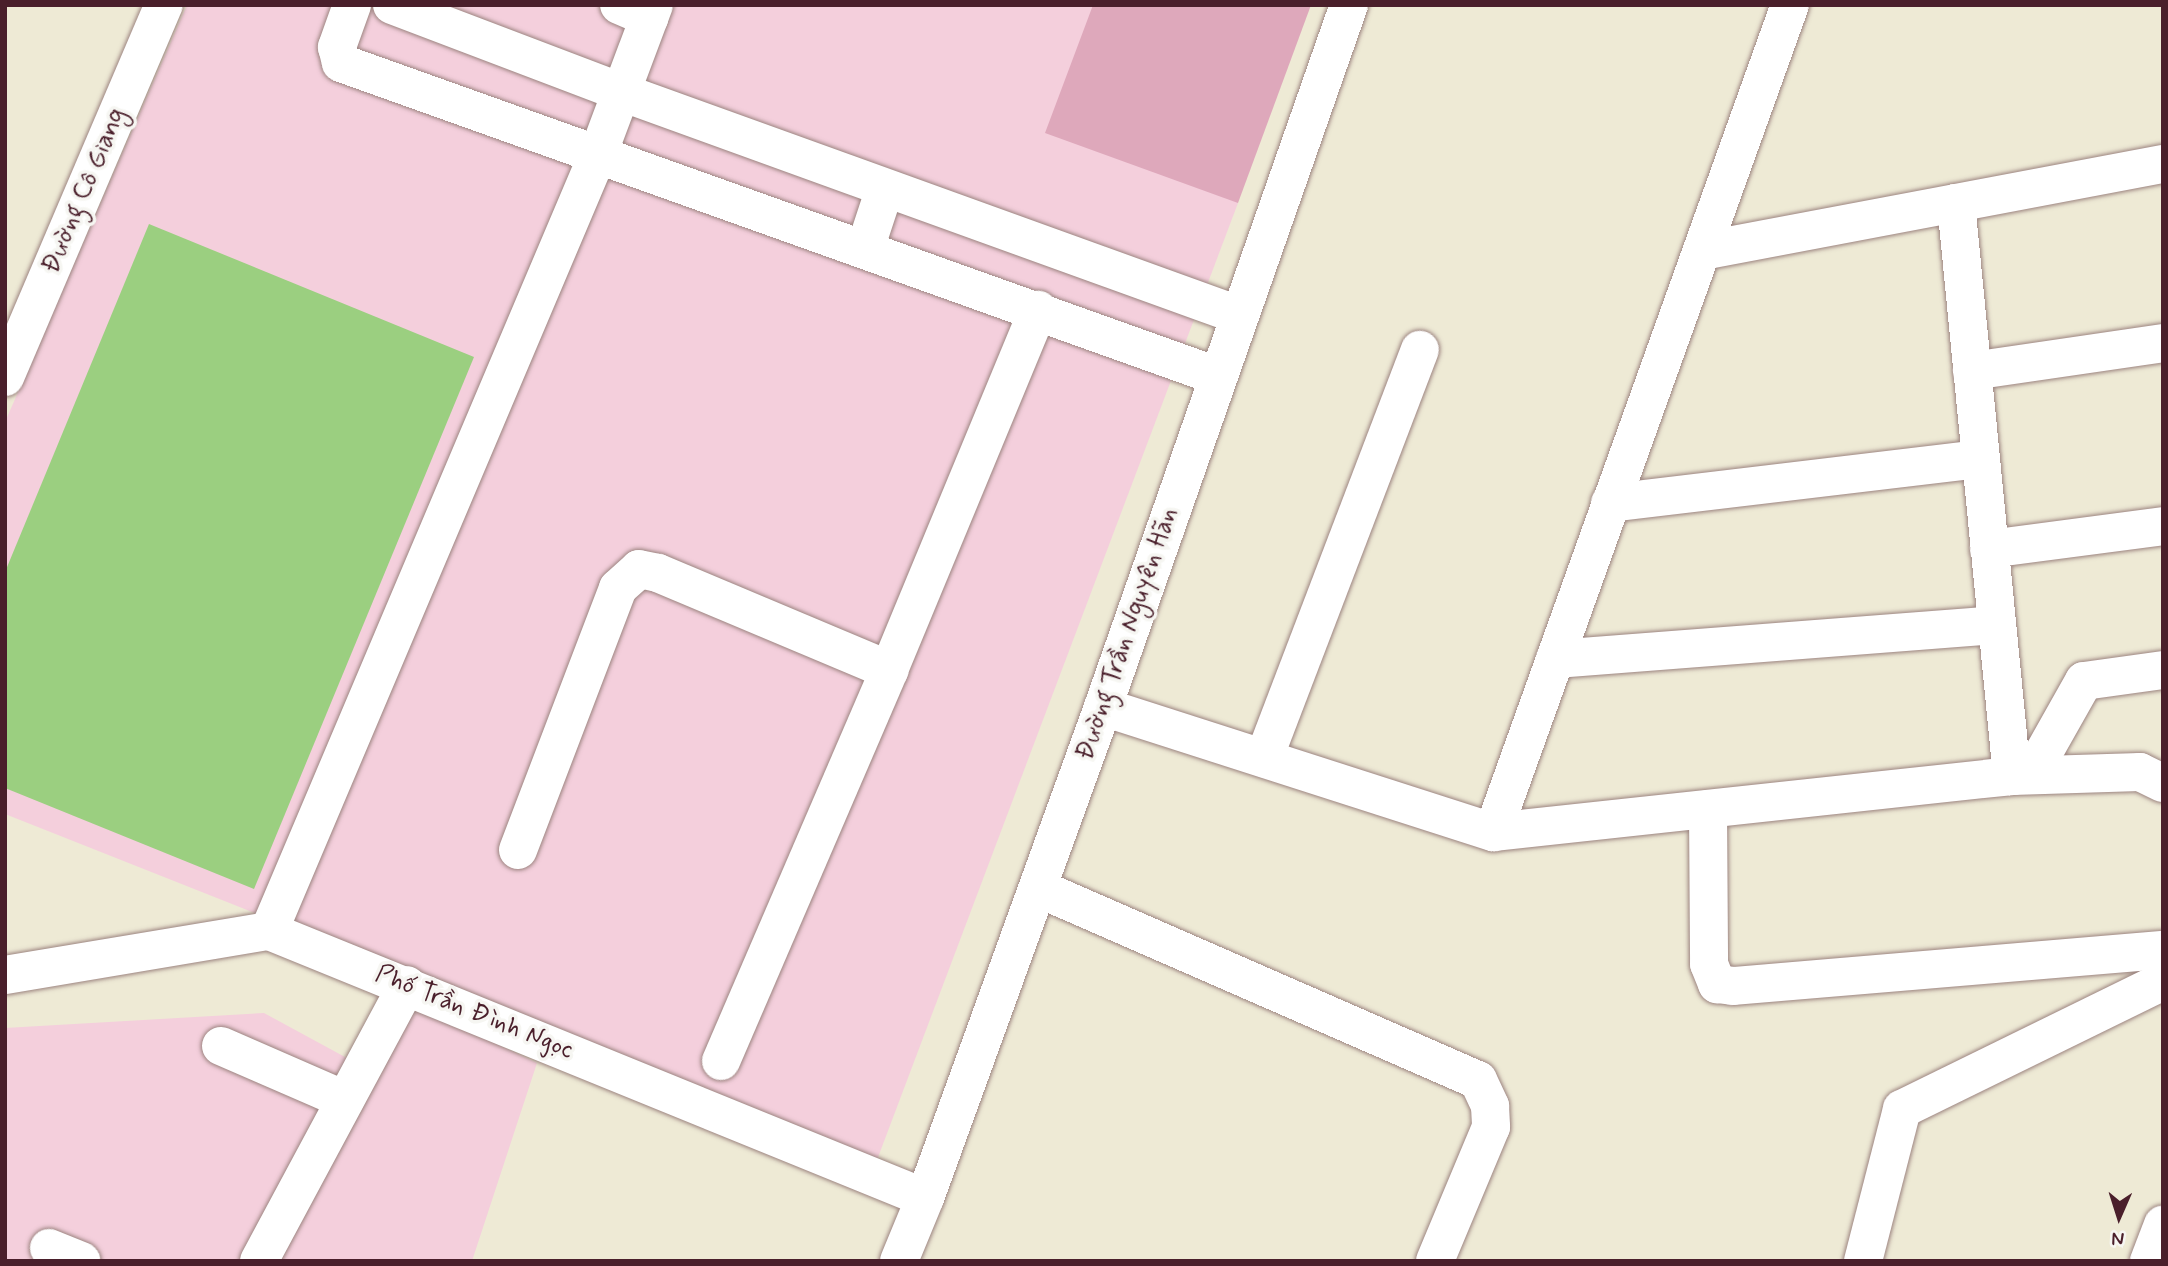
<!DOCTYPE html>
<meta charset="utf-8">
<style>
body{margin:0}
#map{position:relative;width:2168px;height:1266px;overflow:hidden;background:#eeead5;font-family:Mynerve,sans-serif}
div>[style]{position:absolute}
[style*='--x']{left:calc(var(--x)*1px);top:calc(var(--y)*1px);width:calc(var(--w)*1px);rotate:calc(var(--a)*1deg)}
.built>*{inset:0;background:#f4cfdc}
.green>*{inset:0;background:#9bcf80}
.building>*{inset:0;background:#dea8bb}
.roads{filter:drop-shadow(0 0 2px #9c8480) drop-shadow(0 0 2px #9c8480)}
.minor>*{height:38px;margin:-19px;padding:0 19px;transform-origin:19px;border-radius:19px;background:#fff}
span{translate:-50% -50%;white-space:nowrap;text-align:center;line-height:1.15;-webkit-text-stroke:7px #f6f6f2;paint-order:stroke}
.street-label{font-size:26px;color:#4a1f2b}
.frame{position:absolute;inset:0;border:7px solid #4a1f2b;pointer-events:none}
.north{position:absolute;left:2084px;top:1182px;width:70px;height:70px;-webkit-text-stroke:5px #f6f6f2;paint-order:stroke;rotate:183deg;font-size:19px;font-weight:700;line-height:28px;text-align:center;color:#4a1f2b}
.north::after{content:'';display:block;margin:auto;width:24px;height:32px;background:#4a1f2b;clip-path:polygon(50% 0,100% 100%,50% 72%,0 100%)}
</style>
<div id="map">
<div class="built">
<i style="clip-path:polygon(187px 5px,1093px 5px,1238px 203px,877px 1160px,5px 814px,5px 422px)"></i>
<i style="clip-path:polygon(414px 1005px,537px 1063px,472px 1261px,5px 1261px,5px 1028px,264px 1013px,380px 1076px)"></i>
</div>
<div class="green">
<i style="clip-path:polygon(149px 224px,474px 357px,254px 889px,5px 788px,5px 572px)"></i>
</div>
<div class="building">
<i style="clip-path:polygon(1093px 5px,1311px 5px,1238px 203px,1045px 133px)"></i>
</div>
<div class="roads">
<div class="minor">
<i style="--x:352;--y:5;--w:45;--a:109.7"></i>
<i style="--x:337;--y:47;--w:16;--a:76"></i>
<i style="--x:341;--y:63;--w:930;--a:19.66"></i>
<i style="--x:392;--y:5;--w:245;--a:20.8"></i>
<i style="--x:621;--y:92;--w:656;--a:19.87"></i>
<i style="--x:619;--y:5;--w:33;--a:23"></i>
<i style="--x:1956;--y:203;--w:576;--a:84.42"></i>
<i style="--x:865;--y:249;--w:64;--a:-71.8"></i>
<i style="--x:1702;--y:251;--w:469;--a:-10.7"></i>
<i style="--x:1972;--y:371;--w:193;--a:-8.3"></i>
<i style="--x:5;--y:377;--w:405;--a:-66.9"></i>
<i style="--x:1610;--y:503;--w:373;--a:-6.8"></i>
<i style="--x:1989;--y:549;--w:176;--a:-7.5"></i>
<i style="--x:1555;--y:659;--w:442;--a:-4.4"></i>
<i style="--x:1103;--y:707;--w:410;--a:17.8"></i>
<i style="--x:1493;--y:832;--w:522;--a:-6.16"></i>
<i style="--x:2012;--y:776;--w:128;--a:-1.8"></i>
<i style="--x:2140;--y:772;--w:25;--a:26"></i>
<i style="--x:1264;--y:758;--w:437;--a:-69.1"></i>
<i style="--x:2031;--y:775;--w:108;--a:-60.6"></i>
<i style="--x:2084;--y:681;--w:80;--a:-7.9"></i>
<i style="--x:1708;--y:809;--w:155;--a:89.6"></i>
<i style="--x:1709;--y:964;--w:22;--a:68"></i>
<i style="--x:1717;--y:984;--w:16;--a:7"></i>
<i style="--x:1733;--y:986;--w:432;--a:-4.8"></i>
<i style="--x:1493;--y:832;--w:879;--a:-70.25"></i>
<i style="--x:518;--y:850;--w:280;--a:-69.1"></i>
<i style="--x:618;--y:588;--w:28;--a:-42"></i>
<i style="--x:639;--y:569;--w:19;--a:12"></i>
<i style="--x:658;--y:573;--w:251;--a:22.8"></i>
<i style="--x:1038;--y:888;--w:480;--a:23.6"></i>
<i style="--x:1478;--y:1080;--w:29;--a:65"></i>
<i style="--x:1490;--y:1106;--w:21;--a:87"></i>
<i style="--x:1491;--y:1127;--w:145;--a:112.7"></i>
<i style="--x:269;--y:931;--w:844;--a:-67.05"></i>
<i style="--x:598;--y:154;--w:159;--a:-69.4"></i>
<i style="--x:5;--y:975;--w:268;--a:-9.5"></i>
<i style="--x:269;--y:931;--w:708;--a:22.15"></i>
<i style="--x:221;--y:1046;--w:135;--a:23.5"></i>
<i style="--x:721;--y:1061;--w:426;--a:-66.7"></i>
<i style="--x:889;--y:670;--w:390;--a:-67.5"></i>
<i style="--x:49;--y:1248;--w:35;--a:22"></i>
<i style="--x:259;--y:1261;--w:313;--a:-61.8"></i>
<i style="--x:899;--y:1261;--w:68;--a:-67.6"></i>
<i style="--x:925;--y:1198;--w:522;--a:-70.07"></i>
<i style="--x:1103;--y:707;--w:744;--a:-70.69"></i>
<i style="--x:1863;--y:1261;--w:157;--a:-75.6"></i>
<i style="--x:1902;--y:1109;--w:291;--a:-26.1"></i>
<i style="--x:2149;--y:1261;--w:39;--a:-69"></i>
</div>
</div>
<div class="street-label">
<span style="left:85px;top:191px;rotate:-67deg">Đường Cô Giang</span>
<span style="left:1128px;top:634px;rotate:-71deg">Đường Trần Nguyên Hãn</span>
<span style="left:474px;top:1013px;rotate:22deg">Phố Trần Đình Ngọc</span>
</div>
<div class="frame"></div>
<div class="north">N</div>
</div>
